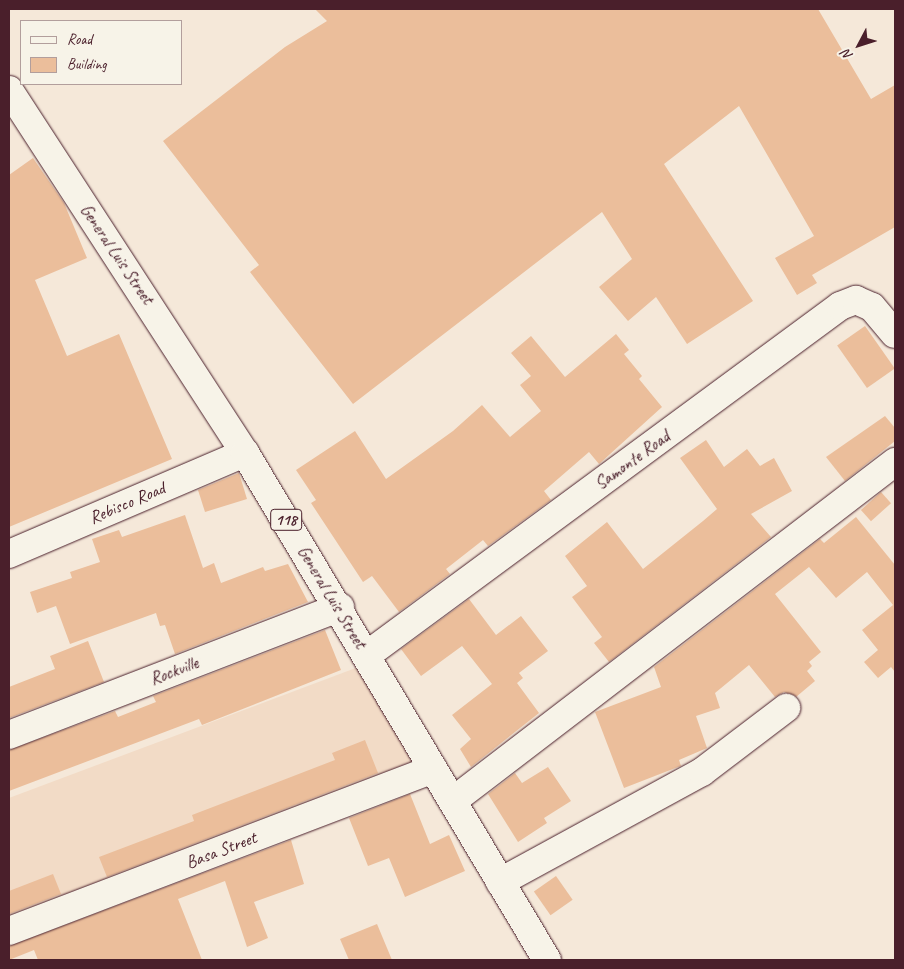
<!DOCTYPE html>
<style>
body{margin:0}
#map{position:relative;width:904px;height:969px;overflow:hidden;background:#f5e8d9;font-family:Caveat,sans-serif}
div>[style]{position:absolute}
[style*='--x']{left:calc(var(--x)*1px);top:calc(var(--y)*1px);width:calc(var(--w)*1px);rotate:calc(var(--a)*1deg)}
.built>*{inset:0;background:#f2dbc6}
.building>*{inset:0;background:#ebbe9b;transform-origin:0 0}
.roads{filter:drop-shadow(0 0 1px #4a1f2b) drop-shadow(0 0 1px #4a1f2b)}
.street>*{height:28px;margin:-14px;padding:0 14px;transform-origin:14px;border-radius:14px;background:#f7f3e8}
.primary>*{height:28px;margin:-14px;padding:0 14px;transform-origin:14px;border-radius:14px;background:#f7f3e8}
span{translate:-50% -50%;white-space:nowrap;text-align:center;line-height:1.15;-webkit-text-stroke:5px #f7f3e8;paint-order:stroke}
.shield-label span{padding:1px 4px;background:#f7f3e8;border:1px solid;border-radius:4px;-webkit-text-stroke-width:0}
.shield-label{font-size:16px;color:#4a1f2b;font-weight:700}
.street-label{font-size:18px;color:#4a1f2b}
.frame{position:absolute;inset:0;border:10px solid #4a1f2b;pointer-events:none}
.legend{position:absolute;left:20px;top:20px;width:162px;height:65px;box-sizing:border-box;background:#f7f3e8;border:1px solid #b29e9c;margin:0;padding:6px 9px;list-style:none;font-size:15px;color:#4a1f2b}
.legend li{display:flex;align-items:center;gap:10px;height:25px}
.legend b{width:25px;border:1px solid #b29e9c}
.north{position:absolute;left:834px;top:20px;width:50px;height:50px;-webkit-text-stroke:4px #f7f3e8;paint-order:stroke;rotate:230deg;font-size:14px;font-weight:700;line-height:20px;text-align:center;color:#4a1f2b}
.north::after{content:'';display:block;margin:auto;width:18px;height:22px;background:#4a1f2b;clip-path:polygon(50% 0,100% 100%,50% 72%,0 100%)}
</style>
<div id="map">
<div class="built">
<i style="clip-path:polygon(361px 666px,419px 763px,9px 918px,9px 798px)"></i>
</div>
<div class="building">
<i style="clip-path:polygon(315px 9px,818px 9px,871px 99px,895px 85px,895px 227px,812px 275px,817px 283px,797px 295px,775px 258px,814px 236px,739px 106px,664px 164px,753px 301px,687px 344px,656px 297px,628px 321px,599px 287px,632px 259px,602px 212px,353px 404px,250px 272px,259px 265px,163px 141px,285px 47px,327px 21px)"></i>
<i style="clip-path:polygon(33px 158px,64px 203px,87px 258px,35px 280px,67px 356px,119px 334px,172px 459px,9px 527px,9px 175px)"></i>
<i style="left:865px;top:326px;width:52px;height:34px;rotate:55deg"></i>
<i style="clip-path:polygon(616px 334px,629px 350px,624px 354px,642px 376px,639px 379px,662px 407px,599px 464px,589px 452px,544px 491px,551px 500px,488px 546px,483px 540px,446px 569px,450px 574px,399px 612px,372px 576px,363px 582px,311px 503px,316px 500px,296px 470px,355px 431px,386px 479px,453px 431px,482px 405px,510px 437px,541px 411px,520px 385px,531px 376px,511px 353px,531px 336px,565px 377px)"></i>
<i style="clip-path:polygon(885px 416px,895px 428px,895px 441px,845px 481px,826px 457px)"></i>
<i style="clip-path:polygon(706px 440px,724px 467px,747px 449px,760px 466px,774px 458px,792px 491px,751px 514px,771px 537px,609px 662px,594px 643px,602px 637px,572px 597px,587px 586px,565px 556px,607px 522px,643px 569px,703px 521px,717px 509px,680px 458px)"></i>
<i style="clip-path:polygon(239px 473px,247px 499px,205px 512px,198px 490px)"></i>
<i style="left:881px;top:492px;width:15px;height:27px;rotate:48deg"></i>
<i style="clip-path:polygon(185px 515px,203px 568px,214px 563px,221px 583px,263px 567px,265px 571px,288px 564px,308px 602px,175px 654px,165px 625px,160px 626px,156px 613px,70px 644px,56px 606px,37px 613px,30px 592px,72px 578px,70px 572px,100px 562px,92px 539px,119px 530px,122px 537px)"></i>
<i style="clip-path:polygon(856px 517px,895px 565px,895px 672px,891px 667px,878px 678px,864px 662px,878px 650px,862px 630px,893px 605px,867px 572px,836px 598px,809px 567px,775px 594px,821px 652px,809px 662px,812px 666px,807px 671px,815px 681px,796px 697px,784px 692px,775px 697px,749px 665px,715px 693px,720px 708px,696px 716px,707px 748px,679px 760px,681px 766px,678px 767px,624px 788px,595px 712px,661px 687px,654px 667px,820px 539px,824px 543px)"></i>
<i style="clip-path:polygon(469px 599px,496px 635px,521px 616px,548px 651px,519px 673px,523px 678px,517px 683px,539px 713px,471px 767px,460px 749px,471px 739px,452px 715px,492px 684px,462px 646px,421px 676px,401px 649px)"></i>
<i style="clip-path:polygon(325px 630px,341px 670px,202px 725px,199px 719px,9px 791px,9px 750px,115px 711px,118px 717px,156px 702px,153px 696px)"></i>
<i style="clip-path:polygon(88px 641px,104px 682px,9px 718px,9px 687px,55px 669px,50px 656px)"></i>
<i style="clip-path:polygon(365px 740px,378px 773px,107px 877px,99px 857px,194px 821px,192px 815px,335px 760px,332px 753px)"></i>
<i style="clip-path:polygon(548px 767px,571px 801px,544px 818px,547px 823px,518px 842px,488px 794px,515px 773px,522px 783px)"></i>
<i style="clip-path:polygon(410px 794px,430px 844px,449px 835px,465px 871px,405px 897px,389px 858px,368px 866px,349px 818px)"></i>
<i style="clip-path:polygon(291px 840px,304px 884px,254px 902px,268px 938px,247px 947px,225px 881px,178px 899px,202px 960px,38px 960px,34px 950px,9px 960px,9px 946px)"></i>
<i style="clip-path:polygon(53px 874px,61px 894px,9px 914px,9px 891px)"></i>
<i style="left:556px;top:876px;width:29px;height:27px;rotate:55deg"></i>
<i style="clip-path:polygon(377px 924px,392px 960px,349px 960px,340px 939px)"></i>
</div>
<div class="roads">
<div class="street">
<i style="--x:9;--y:554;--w:257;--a:-23.2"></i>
<i style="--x:367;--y:655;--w:588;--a:-36.42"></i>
<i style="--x:840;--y:306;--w:17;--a:-21"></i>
<i style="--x:856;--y:300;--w:17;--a:24"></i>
<i style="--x:872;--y:307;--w:35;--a:50"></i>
<i style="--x:9;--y:735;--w:355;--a:-21.1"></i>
<i style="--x:454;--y:800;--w:556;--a:-37.47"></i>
<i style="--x:500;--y:882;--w:230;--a:-28.6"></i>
<i style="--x:702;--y:772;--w:106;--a:-37.3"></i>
<i style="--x:9;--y:931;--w:454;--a:-20.9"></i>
</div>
<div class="primary">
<i style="--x:9;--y:90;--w:433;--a:57"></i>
<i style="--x:245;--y:453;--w:590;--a:59.22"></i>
</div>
</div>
<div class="shield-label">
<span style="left:286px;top:520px">118</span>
</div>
<div class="street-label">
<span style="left:117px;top:254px;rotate:56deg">General Luis Street</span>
<span style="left:632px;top:460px;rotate:-36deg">Samonte Road</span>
<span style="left:127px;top:503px;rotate:-23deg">Rebisco Road</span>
<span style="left:332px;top:597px;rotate:59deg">General Luis Street</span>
<span style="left:174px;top:671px;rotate:-21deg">Rockville</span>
<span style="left:221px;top:850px;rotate:-21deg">Basa Street</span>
</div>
<div class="frame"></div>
<ul class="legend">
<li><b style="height:6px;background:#f7f3e8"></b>Road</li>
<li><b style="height:14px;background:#ebbe9b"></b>Building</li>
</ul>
<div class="north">N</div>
</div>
